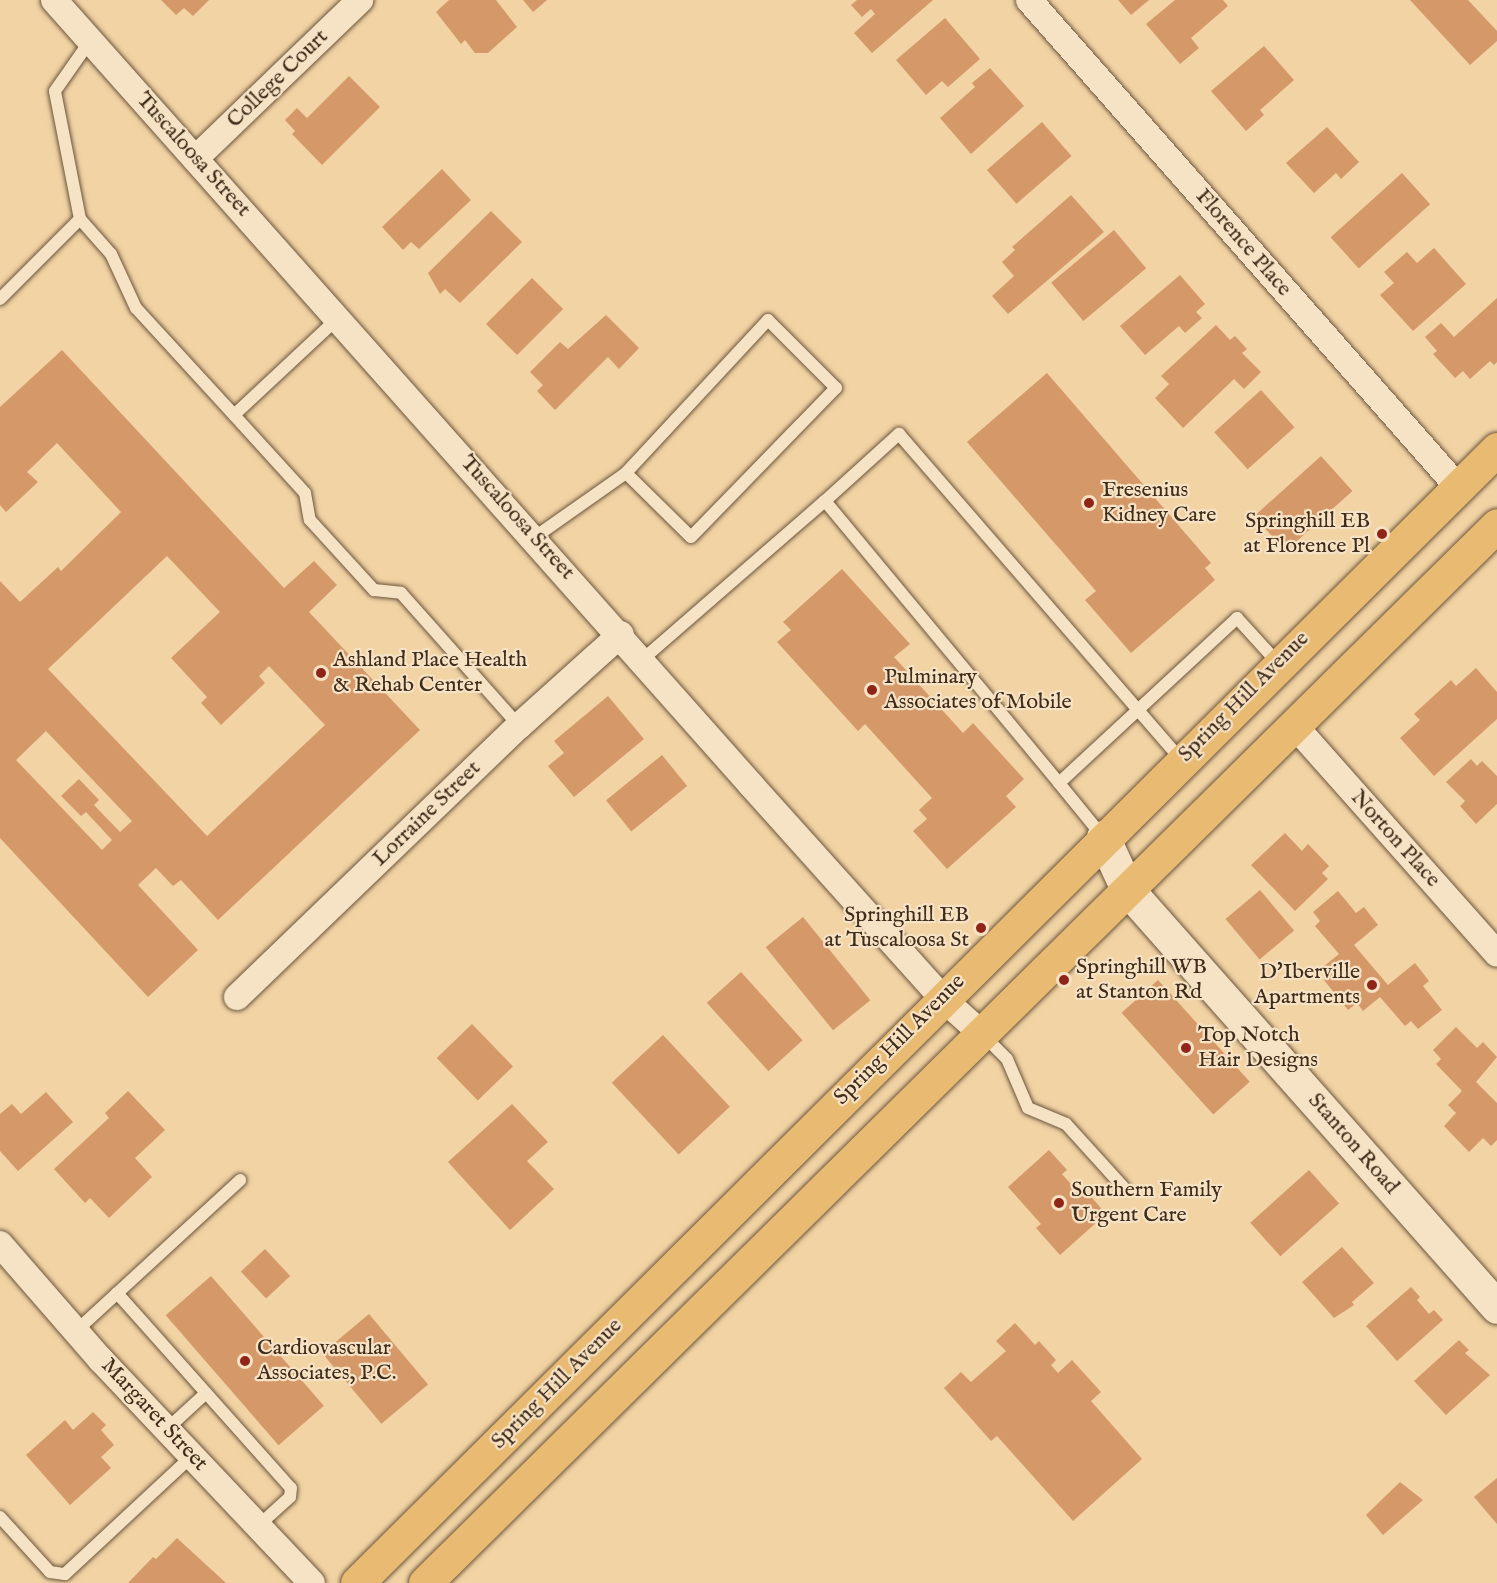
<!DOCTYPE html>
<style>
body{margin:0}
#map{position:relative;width:1497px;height:1583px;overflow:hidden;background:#f1d3a4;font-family:"IM FELL English",serif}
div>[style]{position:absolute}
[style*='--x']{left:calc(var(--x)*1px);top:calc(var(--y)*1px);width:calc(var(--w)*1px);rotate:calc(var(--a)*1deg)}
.building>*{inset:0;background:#d59869;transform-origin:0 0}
.roads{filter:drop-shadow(0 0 2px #6c563d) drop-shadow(0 0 2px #6c563d)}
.lane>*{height:12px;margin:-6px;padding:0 6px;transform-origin:6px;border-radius:6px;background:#f6e2c4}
.street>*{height:26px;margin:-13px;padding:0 13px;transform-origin:13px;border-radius:13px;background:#f6e2c4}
.secondary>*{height:33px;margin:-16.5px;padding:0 16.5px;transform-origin:16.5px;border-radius:16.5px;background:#f6e2c4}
.primary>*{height:33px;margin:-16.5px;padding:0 16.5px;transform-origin:16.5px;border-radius:16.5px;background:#e8ba72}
.dots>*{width:16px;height:16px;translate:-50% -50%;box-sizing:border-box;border:3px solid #f6e2c4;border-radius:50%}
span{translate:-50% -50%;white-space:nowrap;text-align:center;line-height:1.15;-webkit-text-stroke:4.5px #f6e2c4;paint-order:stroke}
.street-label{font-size:22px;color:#402c1b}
.poi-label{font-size:22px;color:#402c1b}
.left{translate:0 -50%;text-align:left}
.right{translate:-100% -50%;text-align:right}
</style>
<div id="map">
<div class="building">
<i style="clip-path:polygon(161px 0,209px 0,193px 16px,184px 8px,176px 15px)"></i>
<i style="clip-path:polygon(449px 0,496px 0,517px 27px,488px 53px,475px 53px,465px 40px,461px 44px,436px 12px)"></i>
<i style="clip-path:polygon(523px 0,547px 0,533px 12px)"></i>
<i style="clip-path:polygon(857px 0,933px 0,872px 53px,854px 33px,875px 14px,871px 9px,862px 17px,851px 5px)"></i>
<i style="clip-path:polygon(1118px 0,1149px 0,1131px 15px)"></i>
<i style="clip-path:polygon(1175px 0,1223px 0,1228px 6px,1191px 38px,1199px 48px,1180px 64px,1146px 24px)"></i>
<i style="clip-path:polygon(1410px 0,1468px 0,1497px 31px,1497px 41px,1470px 65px)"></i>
<i style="clip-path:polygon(945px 18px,980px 59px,948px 87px,942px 81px,926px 95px,896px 60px)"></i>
<i style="clip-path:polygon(1264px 46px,1294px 80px,1260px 110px,1264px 115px,1246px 131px,1211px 91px)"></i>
<i style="clip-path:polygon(990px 68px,1024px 106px,971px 154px,940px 118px,975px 87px,972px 83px)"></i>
<i style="clip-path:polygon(349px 76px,380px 107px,322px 165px,292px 134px,295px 131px,285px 120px,297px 108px,307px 118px)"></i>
<i style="left:1042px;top:122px;width:45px;height:73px;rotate:49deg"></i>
<i style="clip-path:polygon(1327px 127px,1359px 162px,1341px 179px,1336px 173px,1314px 193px,1286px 163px)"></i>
<i style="clip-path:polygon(442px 169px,471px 200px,419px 249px,411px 242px,403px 250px,382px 227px)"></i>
<i style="left:1402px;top:173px;width:42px;height:96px;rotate:48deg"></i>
<i style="clip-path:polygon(1071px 195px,1104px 232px,1008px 314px,992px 296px,1014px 276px,1002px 262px,1015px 250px,1012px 247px)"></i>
<i style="clip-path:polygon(491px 211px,522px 242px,460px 303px,445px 289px,440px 294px,428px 273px)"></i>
<i style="left:1114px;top:230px;width:50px;height:82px;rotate:50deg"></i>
<i style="clip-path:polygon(1434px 248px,1466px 284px,1413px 331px,1380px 295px,1394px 283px,1384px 272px,1407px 252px,1417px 263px)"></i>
<i style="clip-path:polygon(1180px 275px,1205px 304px,1196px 312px,1202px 318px,1185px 333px,1179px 326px,1145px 355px,1120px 326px)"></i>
<i style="left:532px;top:278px;width:44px;height:65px;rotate:45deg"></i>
<i style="clip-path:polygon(1497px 298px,1497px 362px,1494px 365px,1490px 361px,1470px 379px,1463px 371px,1455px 378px,1433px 354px,1437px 351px,1425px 337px,1441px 323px,1454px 337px)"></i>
<i style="clip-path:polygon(606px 315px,639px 348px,619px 369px,608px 357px,555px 410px,537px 391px,543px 385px,530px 372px,560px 342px,568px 349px)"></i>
<i style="clip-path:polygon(1216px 325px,1230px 340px,1235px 336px,1247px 349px,1242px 353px,1261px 372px,1244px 389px,1234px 379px,1183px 428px,1155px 398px,1169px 384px,1161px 376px)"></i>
<i style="clip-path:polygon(evenodd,62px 350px,284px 588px,314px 561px,337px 585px,309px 612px,420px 730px,218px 920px,181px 880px,173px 886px,156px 868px,138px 885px,198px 950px,148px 997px,0 838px,0 581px,20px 602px,58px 567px,61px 571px,121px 512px,57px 443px,27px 472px,38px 482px,6px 512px,0 505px,0 407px,62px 350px,167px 556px,220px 612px,171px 658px,207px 697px,201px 703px,221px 725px,265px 683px,259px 676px,269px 666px,325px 725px,207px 836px,48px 669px,167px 556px,62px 350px,46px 731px,132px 821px,120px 832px,94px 805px,99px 800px,79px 779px,61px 796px,81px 816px,86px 812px,112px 840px,102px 850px,16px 760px,46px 731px)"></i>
<i style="clip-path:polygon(1047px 373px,1211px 563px,1205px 568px,1215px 580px,1131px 653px,1085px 600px,1096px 591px,967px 442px)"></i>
<i style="left:1261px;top:390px;width:50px;height:63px;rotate:48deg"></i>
<i style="left:1321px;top:456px;width:47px;height:90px;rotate:48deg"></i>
<i style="clip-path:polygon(842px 569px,910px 644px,894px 657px,963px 733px,973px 723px,1024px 779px,1006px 796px,1016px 807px,947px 869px,913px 831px,927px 819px,919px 810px,932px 798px,865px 724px,858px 731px,777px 642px,791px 630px,783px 622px)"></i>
<i style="clip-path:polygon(1476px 668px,1497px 692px,1497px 719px,1434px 776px,1400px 738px,1420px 720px,1414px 714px,1451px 680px,1456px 686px)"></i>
<i style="clip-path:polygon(608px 696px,644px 739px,574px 797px,548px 766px,564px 753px,554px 741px)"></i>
<i style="left:662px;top:755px;width:40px;height:72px;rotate:51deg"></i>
<i style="clip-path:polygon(1471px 759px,1477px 766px,1482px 761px,1497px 776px,1497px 804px,1476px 824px,1460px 806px,1465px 801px,1446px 782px)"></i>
<i style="clip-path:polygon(1285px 833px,1302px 851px,1308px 844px,1329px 866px,1322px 873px,1328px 879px,1295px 911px,1251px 865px)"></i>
<i style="left:1260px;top:890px;width:53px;height:45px;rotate:50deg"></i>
<i style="clip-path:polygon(1338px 891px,1356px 913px,1364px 907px,1378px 925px,1354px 945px,1388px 985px,1415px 963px,1429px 981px,1423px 986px,1442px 1010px,1418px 1029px,1411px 1021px,1405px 1026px,1380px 997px,1363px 1011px,1357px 1003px,1348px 1010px,1324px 980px,1330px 975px,1323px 967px,1339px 954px,1315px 926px,1320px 921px,1313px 912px)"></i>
<i style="left:803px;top:917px;width:107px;height:48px;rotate:51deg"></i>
<i style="left:741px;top:972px;width:92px;height:46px;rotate:48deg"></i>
<i style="left:1158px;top:980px;width:137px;height:49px;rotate:48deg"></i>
<i style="left:472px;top:1024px;width:59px;height:49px;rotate:46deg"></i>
<i style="clip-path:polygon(1456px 1027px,1477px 1048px,1483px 1042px,1497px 1057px,1476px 1082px,1497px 1103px,1497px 1140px,1491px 1146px,1483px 1138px,1469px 1152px,1444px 1126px,1456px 1113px,1448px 1105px,1462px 1091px,1436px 1064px,1441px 1059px,1433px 1050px)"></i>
<i style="left:663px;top:1035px;width:98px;height:70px;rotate:47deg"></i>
<i style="clip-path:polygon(128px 1091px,165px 1130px,135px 1158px,152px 1177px,109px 1218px,90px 1198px,85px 1203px,54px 1169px,109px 1118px,105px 1113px)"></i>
<i style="clip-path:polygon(46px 1092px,73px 1122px,18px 1171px,0 1151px,0 1114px,12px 1104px,21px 1114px)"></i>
<i style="clip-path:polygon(512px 1104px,548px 1142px,527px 1161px,554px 1189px,510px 1230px,448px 1162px)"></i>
<i style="clip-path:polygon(1049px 1150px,1067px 1170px,1062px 1174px,1077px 1191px,1082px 1186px,1106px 1214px,1060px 1255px,1036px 1228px,1041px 1224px,1008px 1187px)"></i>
<i style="left:1309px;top:1170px;width:45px;height:79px;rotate:48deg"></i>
<i style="clip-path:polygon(1342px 1247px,1374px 1283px,1352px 1302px,1354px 1305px,1334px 1318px,1302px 1282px)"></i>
<i style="left:265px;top:1249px;width:37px;height:33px;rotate:47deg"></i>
<i style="left:211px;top:1276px;width:172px;height:60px;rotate:49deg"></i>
<i style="clip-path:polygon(1411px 1287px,1420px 1297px,1417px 1300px,1429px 1314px,1434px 1310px,1443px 1320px,1397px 1361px,1366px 1326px)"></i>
<i style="left:369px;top:1314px;width:92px;height:61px;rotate:50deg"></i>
<i style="clip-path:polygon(1015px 1323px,1035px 1345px,1039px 1341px,1056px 1360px,1051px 1365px,1058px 1373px,1072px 1360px,1101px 1392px,1091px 1401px,1142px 1459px,1073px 1521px,997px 1436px,991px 1441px,944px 1388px,961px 1372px,971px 1382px,1006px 1351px,996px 1341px)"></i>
<i style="clip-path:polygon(1459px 1340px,1469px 1350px,1465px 1353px,1490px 1375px,1446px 1415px,1414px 1381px)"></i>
<i style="clip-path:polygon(93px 1412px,106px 1425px,101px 1430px,114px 1445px,101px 1457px,111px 1468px,70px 1505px,26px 1455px,65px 1420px,73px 1430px)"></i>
<i style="clip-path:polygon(1497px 1478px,1497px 1524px,1474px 1497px)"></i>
<i style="clip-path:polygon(1400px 1482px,1423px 1500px,1383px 1535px,1366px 1515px)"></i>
<i style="clip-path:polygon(177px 1538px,226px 1583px,128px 1583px,153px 1557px,156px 1559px)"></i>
</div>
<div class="roads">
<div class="lane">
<i style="--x:80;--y:219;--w:47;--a:48.5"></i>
<i style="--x:111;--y:254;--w:60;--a:65.2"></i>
<i style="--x:136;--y:308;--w:145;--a:47.5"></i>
<i style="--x:0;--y:299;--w:113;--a:-45"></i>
<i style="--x:80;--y:219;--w:130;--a:-101.1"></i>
<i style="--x:55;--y:91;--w:61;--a:-55"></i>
<i style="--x:338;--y:318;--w:142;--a:137"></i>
<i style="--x:234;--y:415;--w:105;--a:47.7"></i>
<i style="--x:305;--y:493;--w:27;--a:80"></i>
<i style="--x:310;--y:520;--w:95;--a:47.6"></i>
<i style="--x:374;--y:590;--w:27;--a:6"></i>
<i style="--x:401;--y:593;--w:178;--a:48.4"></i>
<i style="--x:825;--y:501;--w:100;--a:-42.2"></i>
<i style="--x:899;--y:434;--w:431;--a:49.1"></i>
<i style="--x:535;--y:537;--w:111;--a:-35.1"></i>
<i style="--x:626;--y:473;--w:91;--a:44.6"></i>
<i style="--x:691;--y:537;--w:208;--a:-45.8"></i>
<i style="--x:836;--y:388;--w:96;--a:-135"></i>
<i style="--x:768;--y:320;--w:209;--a:132.9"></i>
<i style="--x:643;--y:659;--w:241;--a:-41"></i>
<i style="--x:825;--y:501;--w:366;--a:50.3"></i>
<i style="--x:1103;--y:837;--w:70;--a:-129.2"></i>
<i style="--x:1059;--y:783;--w:243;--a:-42.8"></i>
<i style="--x:1237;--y:618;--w:61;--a:47.7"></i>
<i style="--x:982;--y:1034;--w:35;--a:45"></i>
<i style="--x:1007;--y:1059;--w:53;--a:66.8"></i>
<i style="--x:1028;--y:1108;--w:41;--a:22.8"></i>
<i style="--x:1066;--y:1124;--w:86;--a:47.8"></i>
<i style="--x:117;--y:1293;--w:261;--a:48.3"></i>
<i style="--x:291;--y:1488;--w:9;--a:96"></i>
<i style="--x:290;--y:1497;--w:43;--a:137.8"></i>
<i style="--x:76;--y:1331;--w:223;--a:-42.6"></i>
<i style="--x:167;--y:1429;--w:53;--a:-42.7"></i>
<i style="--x:0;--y:1517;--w:74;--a:47.7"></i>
<i style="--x:50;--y:1572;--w:15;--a:8"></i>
<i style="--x:65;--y:1574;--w:173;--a:-42.9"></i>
</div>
<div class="street">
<i style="--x:54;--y:0;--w:1051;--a:48.39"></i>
<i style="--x:752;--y:786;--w:285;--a:48.1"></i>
<i style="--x:942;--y:998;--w:52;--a:41.9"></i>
<i style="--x:1029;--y:0;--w:648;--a:48.63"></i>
<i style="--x:196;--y:158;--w:228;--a:-43.9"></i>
<i style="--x:1293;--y:724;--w:307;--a:48.4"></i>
<i style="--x:237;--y:997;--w:391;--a:-43.9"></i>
<i style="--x:519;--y:726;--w:137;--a:-42"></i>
<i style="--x:0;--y:1244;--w:154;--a:49"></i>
<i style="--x:101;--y:1360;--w:307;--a:46.6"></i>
</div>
<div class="secondary">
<i style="--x:1103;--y:837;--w:57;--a:65.2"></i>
<i style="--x:1127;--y:889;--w:558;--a:48.49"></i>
</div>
<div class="primary">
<i style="--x:357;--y:1583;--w:1608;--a:-44.85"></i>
<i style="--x:425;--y:1583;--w:1506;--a:-44.62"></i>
</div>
</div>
<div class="dots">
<i style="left:1089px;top:503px;background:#8f2418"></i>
<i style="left:1382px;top:534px;background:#8f2418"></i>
<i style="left:321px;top:673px;background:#8f2418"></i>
<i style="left:872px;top:690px;background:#8f2418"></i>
<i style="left:981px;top:928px;background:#8f2418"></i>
<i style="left:1064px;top:980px;background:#8f2418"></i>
<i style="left:1372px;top:985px;background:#8f2418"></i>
<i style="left:1186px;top:1048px;background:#8f2418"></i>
<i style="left:1059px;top:1203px;background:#8f2418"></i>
<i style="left:245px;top:1361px;background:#8f2418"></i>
</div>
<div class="street-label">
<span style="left:278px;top:79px;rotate:-44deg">College Court</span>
<span style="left:193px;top:155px;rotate:48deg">Tuscaloosa Street</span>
<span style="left:1243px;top:243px;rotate:49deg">Florence Place</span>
<span style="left:517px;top:518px;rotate:48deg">Tuscaloosa Street</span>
<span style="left:1244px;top:697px;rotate:-45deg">Spring Hill Avenue</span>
<span style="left:427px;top:814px;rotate:-44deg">Lorraine Street</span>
<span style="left:1395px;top:839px;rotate:48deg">Norton Place</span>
<span style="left:900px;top:1040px;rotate:-45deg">Spring Hill Avenue</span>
<span style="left:1353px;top:1144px;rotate:49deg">Stanton Road</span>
<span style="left:557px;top:1384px;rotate:-45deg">Spring Hill Avenue</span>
<span style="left:154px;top:1415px;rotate:47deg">Margaret Street</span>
</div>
<div class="poi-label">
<span class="left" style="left:1102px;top:503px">Fresenius<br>Kidney Care</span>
<span class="right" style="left:1370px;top:534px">Springhill EB<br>at Florence Pl</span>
<span class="left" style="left:333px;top:673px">Ashland Place Health<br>&amp; Rehab Center</span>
<span class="left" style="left:884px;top:690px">Pulminary<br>Associates of Mobile</span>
<span class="right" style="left:969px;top:928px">Springhill EB<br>at Tuscaloosa St</span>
<span class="left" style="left:1076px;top:980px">Springhill WB<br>at Stanton Rd</span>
<span class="right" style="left:1360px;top:985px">D'Iberville<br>Apartments</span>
<span class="left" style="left:1198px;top:1048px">Top Notch<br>Hair Designs</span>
<span class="left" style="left:1071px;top:1203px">Southern Family<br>Urgent Care</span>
<span class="left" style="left:257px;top:1361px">Cardiovascular<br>Associates, P.C.</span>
</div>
</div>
